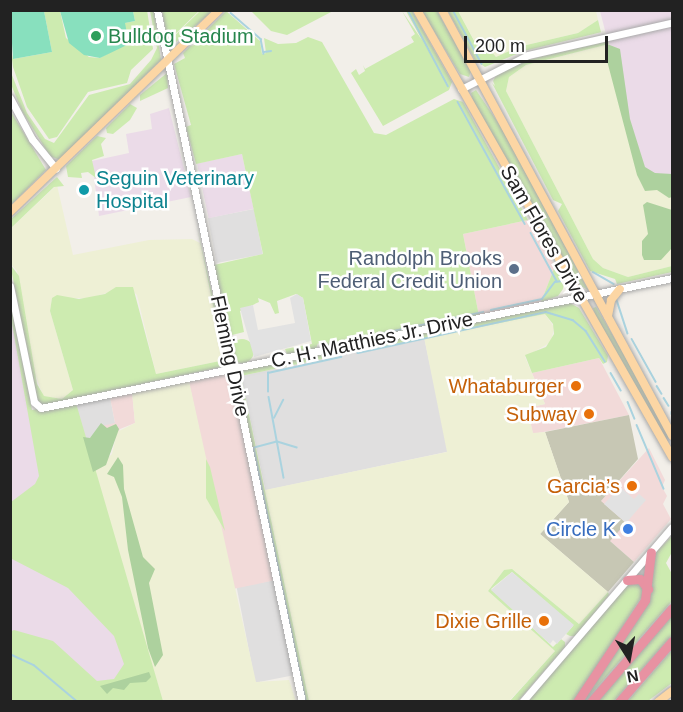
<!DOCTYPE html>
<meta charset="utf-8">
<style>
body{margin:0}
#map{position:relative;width:683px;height:712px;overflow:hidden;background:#f2efe9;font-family:Arial,sans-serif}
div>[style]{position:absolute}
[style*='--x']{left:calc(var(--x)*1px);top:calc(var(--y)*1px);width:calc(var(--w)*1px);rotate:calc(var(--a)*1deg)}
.residential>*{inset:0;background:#e0dfdf;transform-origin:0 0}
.commercial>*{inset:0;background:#f2dad9;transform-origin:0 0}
.industrial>*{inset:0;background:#ebdbe8;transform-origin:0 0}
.construction>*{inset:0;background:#c7c7b4}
.farmland>*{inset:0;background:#eef0d5}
.grass>*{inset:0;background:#cdebb0}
.round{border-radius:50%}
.forest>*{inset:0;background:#add19e}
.pitch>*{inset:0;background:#88e0be}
.parking>*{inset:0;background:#e2e2e2}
.stream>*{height:1.5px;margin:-0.75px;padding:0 0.75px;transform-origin:0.75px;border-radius:0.75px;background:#aad3df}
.roads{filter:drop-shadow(0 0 2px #a9a9a9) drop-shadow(0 0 2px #a9a9a9)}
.minor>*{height:7px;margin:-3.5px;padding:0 3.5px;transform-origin:3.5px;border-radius:3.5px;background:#fff}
.major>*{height:8px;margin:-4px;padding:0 4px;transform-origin:4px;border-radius:4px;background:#fcd6a4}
.highway>*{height:9px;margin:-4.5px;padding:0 4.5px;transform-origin:4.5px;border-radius:4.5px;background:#e892a2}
.dots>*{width:16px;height:16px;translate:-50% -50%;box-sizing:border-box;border:3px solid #fff;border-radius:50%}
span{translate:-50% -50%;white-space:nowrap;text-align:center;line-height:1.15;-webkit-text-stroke:5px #fff;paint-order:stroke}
.leisure-label{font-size:20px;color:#27864d}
.left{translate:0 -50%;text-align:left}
.culture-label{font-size:20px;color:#0d838f}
.street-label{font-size:20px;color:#222}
.service-label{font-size:20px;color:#4e5e75}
.right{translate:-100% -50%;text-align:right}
.food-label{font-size:20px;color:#c56008}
.shop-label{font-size:20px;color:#366cbe}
.frame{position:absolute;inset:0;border:12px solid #222;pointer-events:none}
.north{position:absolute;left:599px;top:628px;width:60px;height:60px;-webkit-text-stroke:4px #fff;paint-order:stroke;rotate:169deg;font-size:16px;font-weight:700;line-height:24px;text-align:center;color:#222}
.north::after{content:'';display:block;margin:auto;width:21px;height:27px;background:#222;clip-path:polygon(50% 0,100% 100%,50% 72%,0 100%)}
.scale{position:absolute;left:464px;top:36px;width:144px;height:27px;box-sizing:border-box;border:3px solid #222;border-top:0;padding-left:8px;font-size:18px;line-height:21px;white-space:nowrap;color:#222;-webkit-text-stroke:4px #fff;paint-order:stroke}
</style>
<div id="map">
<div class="residential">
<i style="left:254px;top:209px;width:46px;height:47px;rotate:79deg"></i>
<i style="left:424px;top:337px;width:117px;height:187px;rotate:78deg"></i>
<i style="clip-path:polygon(110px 397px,115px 423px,104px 437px,84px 441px,76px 403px)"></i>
<i style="left:275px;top:580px;width:97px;height:39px;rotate:79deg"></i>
</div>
<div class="commercial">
<i style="clip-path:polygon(528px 220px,555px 266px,541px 302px,479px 316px,463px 234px)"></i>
<i style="clip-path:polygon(599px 358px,629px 415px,533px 434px,527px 408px,545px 404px,532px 373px)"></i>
<i style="left:230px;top:373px;width:212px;height:42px;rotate:78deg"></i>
<i style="clip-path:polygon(132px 392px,135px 423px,120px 429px,99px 469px,93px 472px,102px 426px,115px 423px,110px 397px)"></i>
<i style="clip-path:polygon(649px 448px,665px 480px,662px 487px,667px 496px,663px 504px,671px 519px,634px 562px,610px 541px,601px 501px)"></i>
</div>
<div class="industrial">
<i style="clip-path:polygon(600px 11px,672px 11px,672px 180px,645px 185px)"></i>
<i style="clip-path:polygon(169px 108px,191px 197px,99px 216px,92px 161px,129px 153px,126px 134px,152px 129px,150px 114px)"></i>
<i style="left:242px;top:154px;width:56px;height:46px;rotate:78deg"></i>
<i style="clip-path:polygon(10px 296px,32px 410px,76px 403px,154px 674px,99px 690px,11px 636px)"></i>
</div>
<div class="construction">
<i style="clip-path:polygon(629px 415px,638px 459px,601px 501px,626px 523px,610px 541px,634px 562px,608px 592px,540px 534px,569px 502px,545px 432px)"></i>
</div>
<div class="farmland">
<i style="clip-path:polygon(458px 11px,596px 11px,598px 20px,578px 33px,518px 47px,496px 57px,490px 50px,480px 51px)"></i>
<i style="clip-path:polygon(609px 44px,645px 185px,672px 180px,672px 266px,628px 277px,603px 268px,593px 259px,506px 91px,509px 77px,526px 65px)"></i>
<i style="clip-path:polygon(57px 185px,73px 255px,149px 240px,192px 239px,200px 243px,223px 354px,220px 361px,156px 374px,137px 295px,128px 287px,89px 298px,52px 298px,50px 311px,73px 390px,62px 399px,43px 396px,34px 371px,17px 271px,11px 264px,11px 228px)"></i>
<i style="clip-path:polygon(545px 314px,554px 327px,551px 342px,525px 357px,545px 404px,527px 408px,533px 433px,545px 432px,569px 502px,540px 534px,608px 592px,579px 624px,515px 571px,504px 570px,488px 591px,555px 651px,509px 701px,309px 701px,265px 490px,447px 452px,424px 337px)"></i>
<i style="clip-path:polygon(189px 381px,256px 682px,289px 680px,296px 701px,163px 701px,93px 472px,112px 454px,117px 432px,135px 423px,132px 392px)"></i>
</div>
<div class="grass">
<i style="clip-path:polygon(147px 10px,153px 49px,131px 70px,127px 83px,88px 92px,57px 137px,49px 139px,27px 107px,13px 67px,10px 45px,13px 59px,52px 52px,44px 11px,60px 11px,66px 38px,89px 57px,100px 58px,116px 49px,125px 23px,135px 21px,133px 11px)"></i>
<i style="clip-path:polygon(150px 11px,154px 11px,161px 60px,60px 160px,50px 156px,22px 111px,10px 82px,10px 70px,27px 113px,45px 139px,54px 143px,89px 95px,130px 84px,151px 60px,157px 48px)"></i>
<i style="clip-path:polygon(162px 11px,162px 10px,199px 11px,168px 41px)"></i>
<i style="clip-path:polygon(200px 11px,213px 11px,170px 47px,169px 41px)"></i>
<i style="clip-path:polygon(226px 11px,260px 41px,262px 54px,266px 53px,264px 38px,278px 44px,296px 43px,308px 37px,322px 42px,374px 133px,386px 135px,454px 99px,463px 102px,528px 220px,463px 234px,479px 316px,323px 347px,318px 343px,316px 349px,287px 354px,285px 349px,312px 344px,303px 298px,296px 294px,277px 301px,279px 313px,275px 314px,270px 303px,258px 298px,259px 302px,240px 311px,244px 332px,232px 335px,227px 332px,223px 310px,226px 306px,222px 303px,214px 265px,263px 254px,242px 154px,196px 164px,186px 127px,191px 125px,174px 64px,185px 58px,183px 53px,190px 46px,199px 44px,199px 38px)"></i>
<i style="clip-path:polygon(251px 11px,333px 11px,287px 35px,271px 31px)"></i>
<i style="clip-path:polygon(402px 11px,422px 40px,406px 11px,412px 11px,452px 82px,449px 90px,383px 126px,351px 73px,356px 69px,359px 75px,365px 71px,363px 65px,365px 69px,414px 42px,411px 37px,415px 34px)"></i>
<i style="clip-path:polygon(422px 11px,437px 11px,471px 71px,469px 77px,460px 74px)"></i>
<i style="clip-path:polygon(448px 11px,458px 11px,479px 50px,490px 50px,496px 57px,518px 47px,578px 33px,598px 20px,601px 32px,606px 31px,524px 51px,485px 67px,475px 60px)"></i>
<i style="clip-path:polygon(608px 41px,609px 44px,526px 65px,509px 77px,506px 91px,593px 259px,603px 268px,628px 277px,672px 266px,672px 272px,617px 284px,615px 279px,590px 271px,558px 211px,562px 204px,553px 200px,492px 83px,495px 86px,493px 81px,497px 74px,523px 61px)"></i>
<i style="clip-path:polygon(167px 73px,168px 88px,140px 101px,140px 95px)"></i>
<i style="clip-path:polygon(476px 90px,509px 139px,588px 290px,581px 286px,564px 260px,474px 105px,471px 93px)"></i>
<i style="clip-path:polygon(130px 104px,137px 108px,130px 120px,113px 134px,107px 133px,106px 128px)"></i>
<i style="clip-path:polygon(10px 110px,46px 170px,11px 205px,10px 205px)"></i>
<i style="clip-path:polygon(97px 136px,106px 138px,101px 144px,104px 156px,92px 160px,96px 178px,88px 172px,81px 173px,82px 178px,68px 177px,66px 166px)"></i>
<i style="clip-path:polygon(57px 177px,64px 186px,54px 187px,11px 228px,11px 219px)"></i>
<i style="clip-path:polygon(197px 227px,228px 363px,226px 366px,43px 405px,38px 402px,10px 264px,19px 276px,37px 384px,44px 396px,62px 399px,73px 390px,50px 311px,52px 298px,57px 295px,79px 299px,105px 294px,116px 287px,133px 287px,156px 374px,220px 361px,223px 354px)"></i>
<i style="clip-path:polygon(555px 266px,564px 282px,563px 289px,558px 296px,541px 302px)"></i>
<i style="clip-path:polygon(10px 296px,32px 410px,76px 403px,163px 701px,11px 701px,10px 632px,14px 630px,53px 641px,97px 681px,114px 679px,124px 664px,114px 636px,68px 588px,12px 559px,11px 502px,35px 484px,39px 476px,11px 318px)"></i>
<i style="clip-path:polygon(568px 302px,579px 308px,608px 356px,607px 362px,603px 364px,599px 358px,532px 373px,525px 355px,546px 347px,554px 334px,553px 324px,545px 314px,354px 352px,357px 346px)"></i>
<i style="clip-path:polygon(596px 307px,623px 353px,669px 437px,666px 439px,597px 320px,593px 308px)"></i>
<i class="round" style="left:230px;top:339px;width:24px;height:24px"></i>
<i style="clip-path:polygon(342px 349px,345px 354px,241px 376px,309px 701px,305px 701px,237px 375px,243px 369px)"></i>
<i style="clip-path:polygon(206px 459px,210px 467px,225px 531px,206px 498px)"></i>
<i style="clip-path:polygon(672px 536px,672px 552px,666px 563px,672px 574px,672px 601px,585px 701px,580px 702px,650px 597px,653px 555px)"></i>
<i style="clip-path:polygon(512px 569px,579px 624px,608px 592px,609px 595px,576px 636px,570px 636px,566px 634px,573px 626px,512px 572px,491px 589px,553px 647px,561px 639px,565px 642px,565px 647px,518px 701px,509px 702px,555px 651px,488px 591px,504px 570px)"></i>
<i style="clip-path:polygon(639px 582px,644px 593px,575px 701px,527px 702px,628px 584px)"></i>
<i style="clip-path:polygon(672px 615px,672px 635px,614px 701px,597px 702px)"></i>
<i style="clip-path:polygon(672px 650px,672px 683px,648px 701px,627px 702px)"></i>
</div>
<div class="forest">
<i style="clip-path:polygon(607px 44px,620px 49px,630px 119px,645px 167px,655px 173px,672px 174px,672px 197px,669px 198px,657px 190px,645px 191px,637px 175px,605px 53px)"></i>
<i style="clip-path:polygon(647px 202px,672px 210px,672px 248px,661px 260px,644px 260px,642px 255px,642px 241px,648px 234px,643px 205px)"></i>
<i style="clip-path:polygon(101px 423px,107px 428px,116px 424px,119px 429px,106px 465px,93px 472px,83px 437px,90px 438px)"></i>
<i style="clip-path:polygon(118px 457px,123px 465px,124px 489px,143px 557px,155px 569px,149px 583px,163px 655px,155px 667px,148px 648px,128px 550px,122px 497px,114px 477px,107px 474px)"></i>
<i style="clip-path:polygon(149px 672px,151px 677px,146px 682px,130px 683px,124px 690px,113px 688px,107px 694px,100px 686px)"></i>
</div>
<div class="pitch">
<i style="clip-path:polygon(10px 11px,44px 11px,52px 52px,13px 59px)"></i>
<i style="clip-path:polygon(60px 11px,133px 11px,135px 21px,125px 23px,129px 44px,100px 58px,84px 55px,69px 43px)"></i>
</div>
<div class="parking">
<i style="clip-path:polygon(297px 294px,303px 298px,311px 341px,254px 357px,240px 308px,253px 305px,258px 330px,295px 323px,290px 298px)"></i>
<i style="clip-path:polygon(620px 487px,634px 499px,639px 494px,646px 500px,626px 523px,604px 504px)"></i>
<i style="clip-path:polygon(512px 572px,574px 625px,557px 644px,553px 640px,550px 644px,491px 590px)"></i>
</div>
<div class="stream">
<i style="--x:408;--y:10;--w:86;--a:62.2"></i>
<i style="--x:453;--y:10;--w:61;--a:61.8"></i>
<i style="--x:328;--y:11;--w:1;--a:-45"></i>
<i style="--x:231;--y:13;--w:40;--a:41"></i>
<i style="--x:261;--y:39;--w:15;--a:79"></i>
<i style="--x:264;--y:52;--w:7;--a:-8"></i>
<i style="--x:458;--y:102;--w:139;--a:61.2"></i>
<i style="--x:531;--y:233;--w:55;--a:61.6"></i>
<i style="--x:593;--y:272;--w:24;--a:30"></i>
<i style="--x:617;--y:300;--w:35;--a:72"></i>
<i style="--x:491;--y:310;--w:52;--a:-12.2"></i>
<i style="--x:542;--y:299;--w:21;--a:-53"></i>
<i style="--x:555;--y:282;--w:7;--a:-8"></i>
<i style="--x:356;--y:339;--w:130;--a:-12"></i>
<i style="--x:632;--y:339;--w:49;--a:60.8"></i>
<i style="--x:358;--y:349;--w:4;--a:90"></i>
<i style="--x:358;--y:353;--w:192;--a:-12.3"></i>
<i style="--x:546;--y:312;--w:28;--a:17"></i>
<i style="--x:573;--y:320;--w:17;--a:40"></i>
<i style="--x:586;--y:331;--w:36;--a:58"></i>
<i style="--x:611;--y:373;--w:20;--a:60"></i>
<i style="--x:657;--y:386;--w:9;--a:58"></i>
<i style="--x:268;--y:392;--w:19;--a:-90"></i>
<i style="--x:268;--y:373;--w:75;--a:-12.4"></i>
<i style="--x:269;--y:397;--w:82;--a:79.5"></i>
<i style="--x:664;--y:398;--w:9;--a:58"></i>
<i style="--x:628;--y:402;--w:18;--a:68"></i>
<i style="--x:672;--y:412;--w:2;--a:90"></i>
<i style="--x:274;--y:418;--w:20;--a:-63"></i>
<i style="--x:637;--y:425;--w:69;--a:67.1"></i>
<i style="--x:297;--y:448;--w:21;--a:-163"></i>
<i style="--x:277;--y:442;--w:24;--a:165"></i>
<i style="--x:254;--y:448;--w:259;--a:78.4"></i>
<i style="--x:10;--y:654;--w:26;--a:25"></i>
<i style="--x:34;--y:665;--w:57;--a:40.1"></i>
</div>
<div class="roads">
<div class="minor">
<i style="--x:157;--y:10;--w:707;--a:78.17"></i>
<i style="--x:461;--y:89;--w:75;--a:-26.9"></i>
<i style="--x:528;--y:55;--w:146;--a:-12.7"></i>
<i style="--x:10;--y:98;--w:47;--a:61.8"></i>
<i style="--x:32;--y:139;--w:38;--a:51"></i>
<i style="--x:10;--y:286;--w:118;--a:78.3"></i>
<i style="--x:34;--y:402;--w:9;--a:41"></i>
<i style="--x:41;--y:408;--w:644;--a:-11.64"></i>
<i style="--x:522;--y:702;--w:230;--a:-49.4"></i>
</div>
<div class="major">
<i style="--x:417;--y:10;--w:515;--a:60.3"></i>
<i style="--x:442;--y:10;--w:484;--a:61.6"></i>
<i style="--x:10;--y:212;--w:291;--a:-44"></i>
<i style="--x:608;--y:316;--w:16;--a:-79"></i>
<i style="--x:611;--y:300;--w:14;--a:-51"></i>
<i style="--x:658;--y:702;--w:18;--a:-38"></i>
</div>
<div class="highway">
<i style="--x:627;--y:580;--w:13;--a:-4"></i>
<i style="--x:640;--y:579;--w:13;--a:51"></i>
<i style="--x:577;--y:702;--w:123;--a:-56.3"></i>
<i style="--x:645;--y:600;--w:48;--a:-82.9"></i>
<i style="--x:591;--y:702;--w:124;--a:-49.2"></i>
<i style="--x:619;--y:702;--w:81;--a:-49"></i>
</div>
</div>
<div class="dots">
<i style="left:96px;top:36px;background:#2e9e5b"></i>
<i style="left:84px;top:190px;background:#0f9aa8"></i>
<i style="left:514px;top:269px;background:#5c6f8a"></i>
<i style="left:576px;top:386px;background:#e8710a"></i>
<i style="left:589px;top:414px;background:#e8710a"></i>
<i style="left:632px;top:486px;background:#e8710a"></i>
<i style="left:628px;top:529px;background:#3f7fe0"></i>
<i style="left:544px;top:621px;background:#e8710a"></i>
</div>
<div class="leisure-label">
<span class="left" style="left:108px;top:36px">Bulldog Stadium</span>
</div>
<div class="culture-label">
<span class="left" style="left:96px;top:190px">Seguin Veterinary<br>Hospital</span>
</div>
<div class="street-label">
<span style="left:544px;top:234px;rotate:60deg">Sam Flores Drive</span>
<span style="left:372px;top:340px;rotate:-12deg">C. H. Matthies Jr. Drive</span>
<span style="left:230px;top:356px;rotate:78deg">Fleming Drive</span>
</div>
<div class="service-label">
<span class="right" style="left:502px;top:270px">Randolph Brooks<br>Federal Credit Union</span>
</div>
<div class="food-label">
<span class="right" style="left:564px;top:386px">Whataburger</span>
<span class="right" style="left:577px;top:414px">Subway</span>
<span class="right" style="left:620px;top:486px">Garcia’s</span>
<span class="right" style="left:532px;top:621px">Dixie Grille</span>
</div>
<div class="shop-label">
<span class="right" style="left:616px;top:529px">Circle K</span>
</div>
<div class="frame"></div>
<div class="north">N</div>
<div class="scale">200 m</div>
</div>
